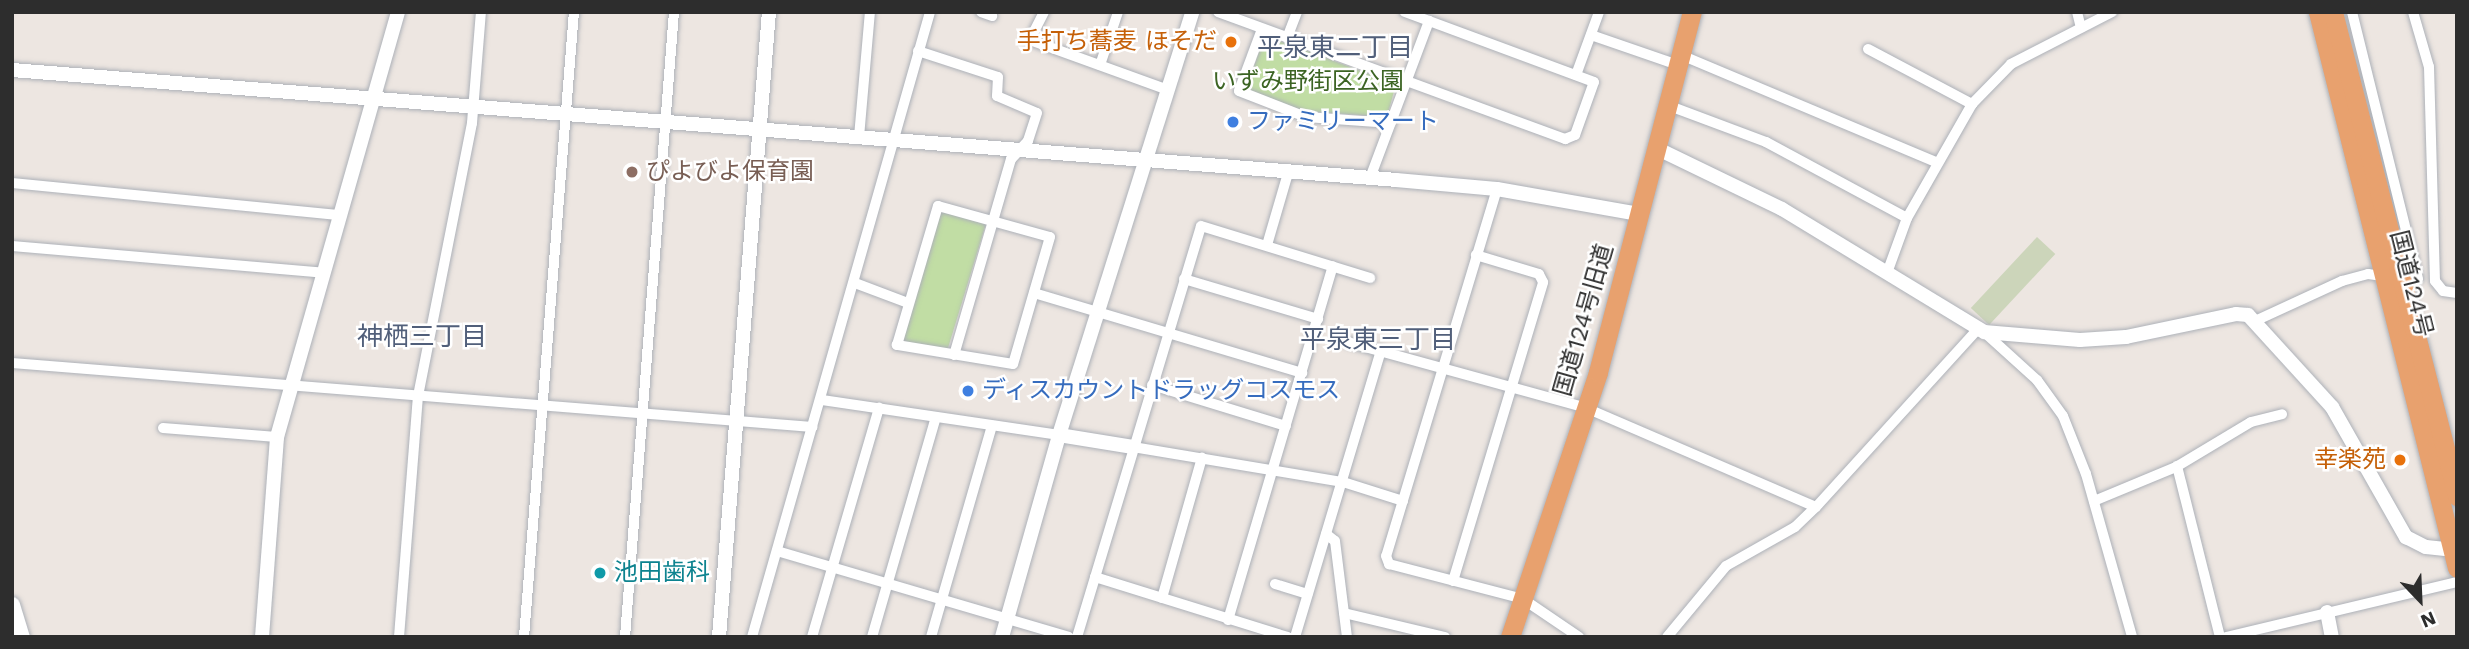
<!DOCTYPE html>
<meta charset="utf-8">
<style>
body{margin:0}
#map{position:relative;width:2469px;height:649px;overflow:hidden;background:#ede6e1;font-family:"Work Sans","Noto Sans JP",sans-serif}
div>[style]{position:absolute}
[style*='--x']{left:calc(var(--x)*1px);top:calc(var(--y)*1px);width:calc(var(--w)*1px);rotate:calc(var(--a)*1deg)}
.green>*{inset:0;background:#c1dda4;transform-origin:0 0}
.cemetery>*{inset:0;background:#ccd5ba;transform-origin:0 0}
.roads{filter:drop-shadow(0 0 2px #adb1b8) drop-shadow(0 0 2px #adb1b8)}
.minor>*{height:10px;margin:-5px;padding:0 5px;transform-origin:5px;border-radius:5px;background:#fff}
.tertiary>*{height:14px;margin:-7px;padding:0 7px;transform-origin:7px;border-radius:7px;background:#fff}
.secondary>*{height:16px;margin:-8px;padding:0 8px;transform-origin:8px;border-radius:8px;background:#fff}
.trunk>*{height:19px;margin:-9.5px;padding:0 9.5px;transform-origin:9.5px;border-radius:9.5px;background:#e8a16e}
.dots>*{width:19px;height:19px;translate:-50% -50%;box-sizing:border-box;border:4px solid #fff;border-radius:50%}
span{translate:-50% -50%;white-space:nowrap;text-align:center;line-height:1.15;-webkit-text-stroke:5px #fff;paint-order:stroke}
.food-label{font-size:24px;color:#c56008}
.right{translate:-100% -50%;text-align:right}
.park-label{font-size:24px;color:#3c6423}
.shop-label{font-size:24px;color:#366cbe}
.left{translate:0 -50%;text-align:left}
.education-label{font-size:24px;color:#785e54}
.street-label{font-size:24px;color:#2d2d2d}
.culture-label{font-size:24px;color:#0d838f}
.neighbourhood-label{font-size:26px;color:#515f7a}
.frame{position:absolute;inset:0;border:14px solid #2d2d2d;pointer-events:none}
.north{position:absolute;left:2385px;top:565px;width:70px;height:70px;-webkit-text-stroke:5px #fff;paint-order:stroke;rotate:157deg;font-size:19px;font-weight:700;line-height:28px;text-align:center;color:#2d2d2d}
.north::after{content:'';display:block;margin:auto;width:24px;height:32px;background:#2d2d2d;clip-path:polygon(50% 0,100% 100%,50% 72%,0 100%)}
</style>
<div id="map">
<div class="green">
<i style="clip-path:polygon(1272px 38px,1396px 84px,1387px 117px,1303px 111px,1250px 90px,1247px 86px,1263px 41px)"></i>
<i style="left:939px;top:210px;width:49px;height:137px;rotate:17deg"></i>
</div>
<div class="cemetery">
<i style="left:2037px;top:237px;width:25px;height:97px;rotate:43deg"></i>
</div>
<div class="roads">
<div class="minor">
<i style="--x:981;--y:12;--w:12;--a:20"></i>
<i style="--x:1044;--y:12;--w:31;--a:117"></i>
<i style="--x:1030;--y:40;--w:144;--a:19.9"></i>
<i style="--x:1218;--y:12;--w:370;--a:20.1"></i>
<i style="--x:1565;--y:139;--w:11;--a:-22"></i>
<i style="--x:1575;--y:135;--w:56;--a:-70.3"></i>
<i style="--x:1594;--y:82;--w:202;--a:-159.7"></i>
<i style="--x:2077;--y:12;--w:16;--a:76"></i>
<i style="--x:2352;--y:12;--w:275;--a:76.1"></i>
<i style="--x:2413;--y:12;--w:57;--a:73.8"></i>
<i style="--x:2429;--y:67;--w:214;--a:88.4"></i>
<i style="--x:2435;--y:281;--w:13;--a:51"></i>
<i style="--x:2443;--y:291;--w:14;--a:8"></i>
<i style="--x:1262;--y:29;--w:66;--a:110.4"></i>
<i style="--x:1239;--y:91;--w:72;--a:21.2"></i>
<i style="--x:1306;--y:117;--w:85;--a:4"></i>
<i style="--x:1591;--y:35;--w:92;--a:19"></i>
<i style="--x:1287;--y:38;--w:28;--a:-69"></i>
<i style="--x:1868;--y:49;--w:118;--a:27.9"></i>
<i style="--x:918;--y:51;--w:84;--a:18"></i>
<i style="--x:998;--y:77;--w:19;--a:93"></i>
<i style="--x:997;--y:96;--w:43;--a:23"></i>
<i style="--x:1037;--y:113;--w:29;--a:108"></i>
<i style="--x:1028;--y:141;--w:25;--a:133"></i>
<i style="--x:1011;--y:159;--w:204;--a:106.2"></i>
<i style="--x:1681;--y:55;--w:276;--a:22.8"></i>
<i style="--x:1100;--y:65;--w:56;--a:-71.2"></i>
<i style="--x:1576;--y:75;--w:67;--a:-69.9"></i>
<i style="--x:1667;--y:105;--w:106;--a:20.5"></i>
<i style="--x:1766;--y:142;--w:160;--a:28.3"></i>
<i style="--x:859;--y:137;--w:125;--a:-85"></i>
<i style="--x:1370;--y:178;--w:168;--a:-69.4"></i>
<i style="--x:12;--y:183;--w:330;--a:5.6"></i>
<i style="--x:1497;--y:189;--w:383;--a:106.8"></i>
<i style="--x:1386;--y:556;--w:9;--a:69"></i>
<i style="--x:1389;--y:564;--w:138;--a:14.6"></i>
<i style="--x:1523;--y:599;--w:68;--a:34.2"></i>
<i style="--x:938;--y:206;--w:116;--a:15.5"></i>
<i style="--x:1050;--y:237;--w:132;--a:106.2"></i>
<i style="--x:1013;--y:364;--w:118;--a:-170.7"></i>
<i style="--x:897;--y:345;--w:145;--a:-73.6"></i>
<i style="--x:1267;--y:245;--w:75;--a:-73.7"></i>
<i style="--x:12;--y:246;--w:313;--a:4.9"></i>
<i style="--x:1887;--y:273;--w:59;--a:-70"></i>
<i style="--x:1907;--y:218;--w:131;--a:-60.3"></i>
<i style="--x:1972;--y:104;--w:56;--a:-45.7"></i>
<i style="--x:2011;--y:64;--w:114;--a:-27.2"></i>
<i style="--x:1184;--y:279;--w:140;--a:16.6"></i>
<i style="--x:855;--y:283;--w:57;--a:20.7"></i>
<i style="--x:1034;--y:293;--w:280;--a:16.6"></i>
<i style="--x:2255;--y:321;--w:96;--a:-24.7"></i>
<i style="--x:2342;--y:281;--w:27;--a:-15"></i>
<i style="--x:2368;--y:274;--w:15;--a:8"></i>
<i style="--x:1347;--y:342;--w:248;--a:15.4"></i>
<i style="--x:1586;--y:408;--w:250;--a:23.3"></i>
<i style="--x:12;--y:363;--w:803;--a:4.57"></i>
<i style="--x:1152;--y:385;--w:140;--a:17"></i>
<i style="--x:822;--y:400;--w:240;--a:8.4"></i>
<i style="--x:163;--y:428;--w:114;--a:4.5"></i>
<i style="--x:1133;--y:447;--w:213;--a:9.5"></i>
<i style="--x:1343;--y:482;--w:63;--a:17.6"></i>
<i style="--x:2177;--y:466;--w:176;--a:75.9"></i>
<i style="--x:2094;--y:501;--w:89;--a:-22.5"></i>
<i style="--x:2176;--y:467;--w:87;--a:-31"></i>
<i style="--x:2251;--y:422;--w:32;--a:-14"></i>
<i style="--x:1326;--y:534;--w:11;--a:38"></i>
<i style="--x:1335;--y:541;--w:97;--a:82.9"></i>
<i style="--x:777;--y:551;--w:304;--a:16.4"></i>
<i style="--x:1095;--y:577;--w:202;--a:17.3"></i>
<i style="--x:1453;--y:581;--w:312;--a:-73.2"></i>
<i style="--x:1543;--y:282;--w:9;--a:-117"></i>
<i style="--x:1539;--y:274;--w:66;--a:-163.2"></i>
<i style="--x:1275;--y:584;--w:34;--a:17"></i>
<i style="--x:1162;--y:598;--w:146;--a:-74.1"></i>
<i style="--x:1344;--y:613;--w:104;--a:13.4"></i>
<i style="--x:1228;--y:620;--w:369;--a:-73.5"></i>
<i style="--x:399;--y:637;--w:242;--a:-85.5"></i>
<i style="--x:418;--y:396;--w:278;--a:-78.8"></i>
<i style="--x:472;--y:123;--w:111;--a:-85.4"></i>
<i style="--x:524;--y:637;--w:627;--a:-85.43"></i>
<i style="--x:625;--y:637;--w:627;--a:-85.52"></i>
<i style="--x:752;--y:637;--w:650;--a:-74.1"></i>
<i style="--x:812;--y:637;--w:239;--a:-73.7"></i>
<i style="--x:872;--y:637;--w:229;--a:-73.8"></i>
<i style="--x:931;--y:637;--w:220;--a:-73.9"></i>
<i style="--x:1077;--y:637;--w:429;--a:-73.2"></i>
<i style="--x:1201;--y:226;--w:177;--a:17.1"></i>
<i style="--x:1295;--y:637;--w:299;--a:-73.3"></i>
<i style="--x:1667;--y:637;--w:92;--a:-50.3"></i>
<i style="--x:1726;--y:566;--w:79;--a:-29.5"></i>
<i style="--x:1795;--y:527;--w:29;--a:-44"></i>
<i style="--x:1816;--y:507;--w:238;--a:-47.7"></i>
<i style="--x:1976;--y:331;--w:8;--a:7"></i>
<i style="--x:1984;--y:332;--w:72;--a:42.2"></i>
<i style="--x:2037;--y:380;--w:44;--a:54.2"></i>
<i style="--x:2063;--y:416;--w:62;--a:68.4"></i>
<i style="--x:2086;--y:474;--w:169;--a:74.2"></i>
<i style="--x:2226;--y:637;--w:237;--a:-13.4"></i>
</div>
<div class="tertiary">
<i style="--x:12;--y:70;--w:1388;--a:4.54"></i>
<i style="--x:1396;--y:180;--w:101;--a:5.1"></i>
<i style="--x:1497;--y:189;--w:144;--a:10"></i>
<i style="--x:1656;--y:148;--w:140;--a:25.8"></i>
<i style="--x:1782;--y:209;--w:237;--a:31.3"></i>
<i style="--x:1984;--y:332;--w:96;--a:4.8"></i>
<i style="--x:2080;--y:340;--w:46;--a:-3.7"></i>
<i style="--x:2126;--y:337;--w:112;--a:-11.8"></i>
<i style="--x:2236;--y:314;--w:12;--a:5"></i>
<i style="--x:2248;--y:315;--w:125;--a:47.6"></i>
<i style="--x:2332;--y:407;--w:150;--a:60.4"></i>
<i style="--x:2406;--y:537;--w:22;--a:27"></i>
<i style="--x:2426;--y:547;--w:31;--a:6"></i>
<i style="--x:1059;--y:435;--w:75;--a:9.2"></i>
<i style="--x:2327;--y:612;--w:25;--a:79"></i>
<i style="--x:262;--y:637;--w:201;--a:-85.7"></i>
<i style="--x:277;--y:437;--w:442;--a:-74.1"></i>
<i style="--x:719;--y:637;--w:627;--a:-85.43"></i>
<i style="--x:1002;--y:637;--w:210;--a:-74.2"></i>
<i style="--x:1059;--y:435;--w:443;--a:-72.5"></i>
</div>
<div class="secondary">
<i style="--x:12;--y:605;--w:34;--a:73"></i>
</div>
<div class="trunk">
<i style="--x:2318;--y:12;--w:573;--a:75.96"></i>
<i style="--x:2333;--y:12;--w:500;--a:75.6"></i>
<i style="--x:1510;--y:637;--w:279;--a:-71.6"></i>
<i style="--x:1598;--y:372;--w:372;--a:-75.4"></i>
</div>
</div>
<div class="dots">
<i style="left:1231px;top:42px;background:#e8710a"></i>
<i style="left:1233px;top:122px;background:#3f7fe0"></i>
<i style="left:632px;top:172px;background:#8d6e63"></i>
<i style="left:968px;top:391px;background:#3f7fe0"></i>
<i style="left:2400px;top:460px;background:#e8710a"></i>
<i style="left:600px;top:573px;background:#0f9aa8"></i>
</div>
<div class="food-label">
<span class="right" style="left:1217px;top:42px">手打ち蕎麦 ほそだ</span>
<span class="right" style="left:2386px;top:460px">幸楽苑</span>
</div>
<div class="park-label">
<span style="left:1308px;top:82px">いずみ野街区公園</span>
</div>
<div class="shop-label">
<span class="left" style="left:1247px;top:122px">ファミリーマート</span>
<span class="left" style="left:982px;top:391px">ディスカウントドラッグコスモス</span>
</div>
<div class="education-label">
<span class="left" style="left:646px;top:172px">ぴよびよ保育園</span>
</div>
<div class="street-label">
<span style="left:2411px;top:284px;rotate:76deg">国道124号</span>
<span style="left:1584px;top:320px;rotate:-74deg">国道124号旧道</span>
</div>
<div class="culture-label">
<span class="left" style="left:614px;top:573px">池田歯科</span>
</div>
<div class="neighbourhood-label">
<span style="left:1335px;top:48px">平泉東二丁目</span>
<span style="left:422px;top:337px">神栖三丁目</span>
<span style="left:1378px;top:340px">平泉東三丁目</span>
</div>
<div class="frame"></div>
<div class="north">N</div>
</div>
